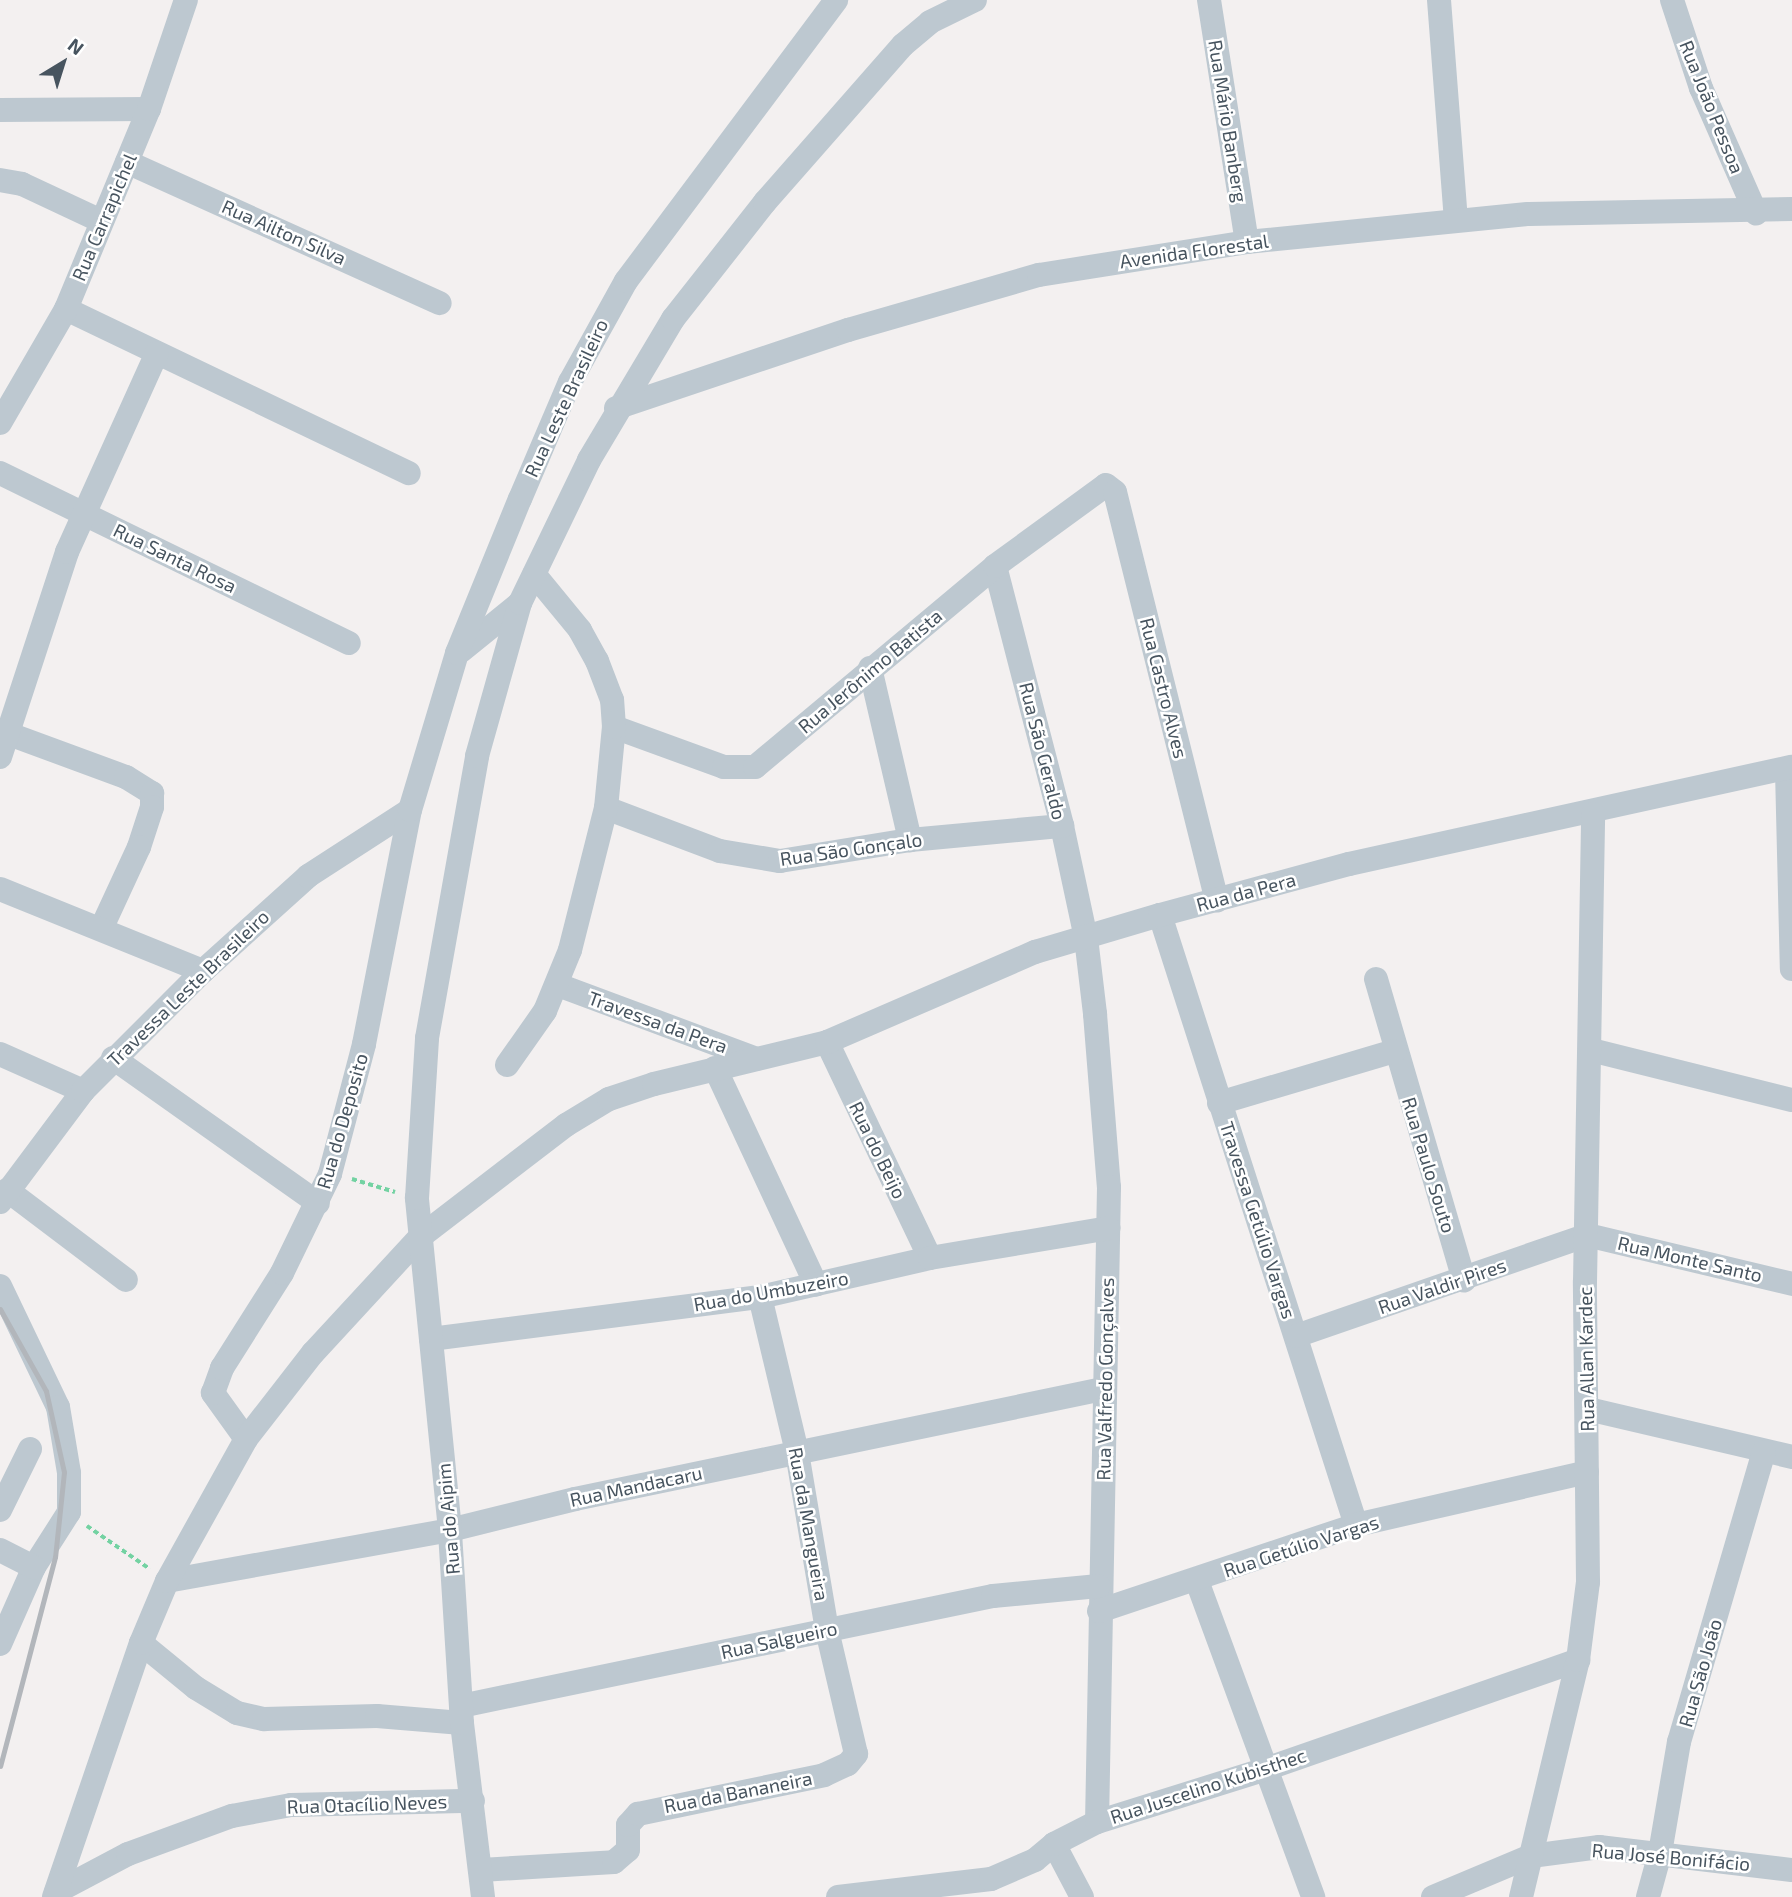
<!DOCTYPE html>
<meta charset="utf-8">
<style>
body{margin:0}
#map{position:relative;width:1792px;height:1897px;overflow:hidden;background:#f3f0f0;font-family:"Exo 2",sans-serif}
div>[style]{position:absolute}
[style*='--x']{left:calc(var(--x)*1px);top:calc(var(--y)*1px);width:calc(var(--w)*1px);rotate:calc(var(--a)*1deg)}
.path>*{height:3.5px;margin-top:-1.75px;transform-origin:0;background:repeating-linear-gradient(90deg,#73d2a2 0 5px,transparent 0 8.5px)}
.minor>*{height:24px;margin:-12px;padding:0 12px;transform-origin:12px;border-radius:12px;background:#bdc8d0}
.rail>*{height:5px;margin:-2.5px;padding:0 2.5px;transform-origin:2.5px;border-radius:2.5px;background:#b2b6bb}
span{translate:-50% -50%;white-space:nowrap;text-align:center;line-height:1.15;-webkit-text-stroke:5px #fff;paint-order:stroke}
.street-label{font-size:19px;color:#47545f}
.north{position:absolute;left:28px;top:28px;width:70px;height:70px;-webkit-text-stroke:5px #fff;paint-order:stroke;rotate:38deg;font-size:19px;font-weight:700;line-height:28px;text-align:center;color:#47545f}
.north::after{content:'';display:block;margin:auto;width:24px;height:32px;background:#47545f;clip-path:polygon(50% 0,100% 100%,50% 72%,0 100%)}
</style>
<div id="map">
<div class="path">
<i style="--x:352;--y:1179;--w:45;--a:16.8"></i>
<i style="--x:87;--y:1526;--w:76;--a:34.3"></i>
</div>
<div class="minor">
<i style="--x:1209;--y:0;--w:245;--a:81.1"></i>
<i style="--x:1439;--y:0;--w:221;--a:85.6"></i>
<i style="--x:1672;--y:0;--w:93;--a:71.8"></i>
<i style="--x:1701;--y:88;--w:137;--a:66.3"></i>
<i style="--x:0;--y:110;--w:149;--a:-0.4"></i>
<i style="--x:127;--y:162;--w:343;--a:24.3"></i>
<i style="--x:0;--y:180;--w:22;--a:10"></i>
<i style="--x:22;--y:184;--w:87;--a:25.1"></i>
<i style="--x:66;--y:309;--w:380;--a:25.6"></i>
<i style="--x:616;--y:408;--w:245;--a:-18.6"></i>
<i style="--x:848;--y:330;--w:199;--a:-16.1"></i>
<i style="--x:1039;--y:275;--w:211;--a:-9"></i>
<i style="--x:1247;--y:242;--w:283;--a:-5.7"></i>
<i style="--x:1529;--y:214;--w:263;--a:-1.1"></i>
<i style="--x:0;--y:423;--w:132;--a:-59.9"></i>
<i style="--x:66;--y:309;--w:217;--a:-67.5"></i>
<i style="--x:149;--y:109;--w:115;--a:-71.3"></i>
<i style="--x:0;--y:473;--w:388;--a:26"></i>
<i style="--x:995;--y:566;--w:268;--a:75.5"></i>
<i style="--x:1062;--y:826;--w:115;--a:77.9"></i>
<i style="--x:1086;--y:938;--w:77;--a:83.2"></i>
<i style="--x:1095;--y:1014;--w:174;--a:85.4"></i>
<i style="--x:1109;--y:1187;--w:635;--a:91.08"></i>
<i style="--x:461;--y:651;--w:76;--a:-39.1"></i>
<i style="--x:870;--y:668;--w:177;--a:76.9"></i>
<i style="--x:614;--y:727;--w:117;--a:20"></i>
<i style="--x:724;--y:767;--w:31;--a:0"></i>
<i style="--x:755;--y:767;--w:313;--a:-39.9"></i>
<i style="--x:995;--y:566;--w:137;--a:-36.1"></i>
<i style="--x:1106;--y:485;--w:11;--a:38"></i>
<i style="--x:1115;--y:492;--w:421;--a:76"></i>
<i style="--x:9;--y:734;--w:125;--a:20.2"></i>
<i style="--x:126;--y:777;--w:31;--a:32"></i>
<i style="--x:152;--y:793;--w:14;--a:90"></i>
<i style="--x:152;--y:807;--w:42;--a:108"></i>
<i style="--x:139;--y:847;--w:88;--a:114.8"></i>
<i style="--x:0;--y:757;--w:216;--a:-71.9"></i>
<i style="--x:67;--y:552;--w:218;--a:-65.7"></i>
<i style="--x:1787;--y:771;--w:198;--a:88.6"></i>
<i style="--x:606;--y:808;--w:122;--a:20.7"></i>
<i style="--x:720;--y:851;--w:61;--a:9.5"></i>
<i style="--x:780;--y:861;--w:132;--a:-9.2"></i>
<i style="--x:910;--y:840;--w:153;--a:-5.3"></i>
<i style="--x:0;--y:889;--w:219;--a:22"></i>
<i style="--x:1160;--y:915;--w:641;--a:72.19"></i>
<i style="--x:1376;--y:979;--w:314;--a:73.7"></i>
<i style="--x:558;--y:985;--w:212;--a:20.4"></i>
<i style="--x:827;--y:1042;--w:239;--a:64.5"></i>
<i style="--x:1591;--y:1050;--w:207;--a:14"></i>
<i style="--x:0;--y:1054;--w:91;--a:24"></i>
<i style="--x:113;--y:1058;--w:251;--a:35.3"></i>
<i style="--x:507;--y:1065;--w:66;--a:-54.9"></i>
<i style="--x:545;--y:1011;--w:66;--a:-67.7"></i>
<i style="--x:570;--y:950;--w:146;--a:-75.8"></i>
<i style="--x:606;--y:808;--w:81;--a:-84.4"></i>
<i style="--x:614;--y:727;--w:27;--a:-94"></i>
<i style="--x:612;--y:700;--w:42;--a:-111"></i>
<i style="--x:597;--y:661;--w:35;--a:-119"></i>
<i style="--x:580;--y:630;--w:72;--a:-129.4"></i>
<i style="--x:715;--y:1068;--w:239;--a:65"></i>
<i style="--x:1219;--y:1103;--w:183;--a:-16.5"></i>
<i style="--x:7;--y:1190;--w:149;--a:37.1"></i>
<i style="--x:0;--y:1202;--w:139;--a:-53.2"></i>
<i style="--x:83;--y:1091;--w:170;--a:-45"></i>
<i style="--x:203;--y:971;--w:142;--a:-42.1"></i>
<i style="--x:308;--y:876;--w:121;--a:-32.9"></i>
<i style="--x:0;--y:1286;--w:134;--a:64.4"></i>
<i style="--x:58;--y:1407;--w:67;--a:80.5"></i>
<i style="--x:69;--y:1473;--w:39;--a:90"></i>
<i style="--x:69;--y:1512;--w:65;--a:122.5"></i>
<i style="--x:34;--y:1567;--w:84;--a:113.8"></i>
<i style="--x:1296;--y:1336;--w:308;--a:-19.1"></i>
<i style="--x:1587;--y:1235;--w:211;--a:13.4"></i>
<i style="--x:431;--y:1339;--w:332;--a:-7.3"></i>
<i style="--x:760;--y:1297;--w:174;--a:-12.9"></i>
<i style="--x:930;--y:1258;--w:181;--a:-9.5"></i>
<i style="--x:1588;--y:1409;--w:210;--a:13.2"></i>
<i style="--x:246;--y:1439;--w:57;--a:-125.7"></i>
<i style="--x:213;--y:1393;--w:27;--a:-70"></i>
<i style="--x:222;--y:1368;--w:112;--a:-57.7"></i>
<i style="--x:282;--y:1273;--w:110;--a:-64.1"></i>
<i style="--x:330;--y:1174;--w:134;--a:-75.3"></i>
<i style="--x:364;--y:1044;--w:238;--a:-78.9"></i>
<i style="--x:410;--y:810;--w:164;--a:-73.3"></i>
<i style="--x:457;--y:653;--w:166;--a:-67.8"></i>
<i style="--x:520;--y:499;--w:127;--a:-66.9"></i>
<i style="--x:570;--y:382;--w:115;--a:-61"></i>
<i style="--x:626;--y:281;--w:351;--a:-53.2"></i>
<i style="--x:0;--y:1510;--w:68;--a:-63.8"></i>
<i style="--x:0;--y:1550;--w:38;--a:27"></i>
<i style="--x:167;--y:1581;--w:288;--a:-10.2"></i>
<i style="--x:450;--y:1530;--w:129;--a:-13.9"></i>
<i style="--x:575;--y:1499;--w:539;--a:-11.77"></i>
<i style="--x:1197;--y:1581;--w:337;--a:69.8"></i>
<i style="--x:1099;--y:1611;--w:271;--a:-18.5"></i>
<i style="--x:1356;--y:1525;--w:237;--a:-12.9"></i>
<i style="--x:141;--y:1643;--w:71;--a:39.3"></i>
<i style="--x:196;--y:1688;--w:48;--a:31.4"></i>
<i style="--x:237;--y:1713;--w:28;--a:13"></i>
<i style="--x:264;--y:1719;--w:113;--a:-1.5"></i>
<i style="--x:377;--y:1716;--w:85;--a:4.7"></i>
<i style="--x:461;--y:1706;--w:543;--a:-11.68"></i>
<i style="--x:993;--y:1596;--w:106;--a:-5.4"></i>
<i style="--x:1054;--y:1844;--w:60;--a:62.2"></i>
<i style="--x:481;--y:1870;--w:133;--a:-3.4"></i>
<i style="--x:614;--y:1862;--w:18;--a:-41"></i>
<i style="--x:628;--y:1850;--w:25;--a:-90"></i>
<i style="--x:628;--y:1825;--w:15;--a:-48"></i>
<i style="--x:638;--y:1814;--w:190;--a:-11.8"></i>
<i style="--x:824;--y:1775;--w:26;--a:-25"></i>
<i style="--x:848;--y:1764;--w:13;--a:-51"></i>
<i style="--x:856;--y:1754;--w:127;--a:-103.2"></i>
<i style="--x:827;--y:1630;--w:181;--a:-99.6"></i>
<i style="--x:797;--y:1452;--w:159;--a:-103.4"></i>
<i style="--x:56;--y:1892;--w:81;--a:-27.8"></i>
<i style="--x:128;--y:1854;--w:111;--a:-20.1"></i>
<i style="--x:232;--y:1816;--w:60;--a:-10.6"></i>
<i style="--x:291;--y:1805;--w:182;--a:-1.3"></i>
<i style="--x:54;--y:1897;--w:268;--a:-71.1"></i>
<i style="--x:141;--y:1643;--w:67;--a:-67.2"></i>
<i style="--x:167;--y:1581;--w:162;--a:-60.9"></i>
<i style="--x:246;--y:1439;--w:109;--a:-52.1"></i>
<i style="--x:313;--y:1353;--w:158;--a:-47.3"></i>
<i style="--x:420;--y:1237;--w:184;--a:-37.5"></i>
<i style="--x:566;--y:1125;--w:50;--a:-31.2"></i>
<i style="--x:609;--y:1099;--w:47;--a:-18.4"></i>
<i style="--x:654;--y:1084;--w:178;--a:-13.6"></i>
<i style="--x:827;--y:1042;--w:227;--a:-23.4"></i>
<i style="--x:1035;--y:952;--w:130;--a:-16.5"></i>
<i style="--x:1160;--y:915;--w:196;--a:-15.1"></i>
<i style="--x:1349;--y:864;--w:453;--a:-12.4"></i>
<i style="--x:483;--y:1897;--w:175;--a:-96.9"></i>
<i style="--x:462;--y:1723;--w:193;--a:-93.6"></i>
<i style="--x:450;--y:1530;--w:334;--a:-95.7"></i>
<i style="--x:417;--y:1198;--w:160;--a:-86.4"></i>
<i style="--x:427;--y:1038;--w:286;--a:-79.9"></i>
<i style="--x:477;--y:756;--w:159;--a:-74.3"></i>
<i style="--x:520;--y:603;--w:159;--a:-64.2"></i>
<i style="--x:589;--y:460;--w:164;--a:-59.2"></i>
<i style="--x:673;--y:319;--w:149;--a:-51.8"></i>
<i style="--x:765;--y:202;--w:209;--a:-48.7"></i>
<i style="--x:903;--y:45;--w:35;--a:-40"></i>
<i style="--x:930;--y:22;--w:50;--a:-26.1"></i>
<i style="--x:838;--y:1897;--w:154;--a:-6.7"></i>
<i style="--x:991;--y:1879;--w:48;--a:-23.4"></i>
<i style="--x:1035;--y:1860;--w:25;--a:-40"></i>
<i style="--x:1054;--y:1844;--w:48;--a:-27.1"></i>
<i style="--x:1097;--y:1822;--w:174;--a:-17.4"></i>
<i style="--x:1263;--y:1770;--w:334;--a:-19.2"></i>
<i style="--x:1433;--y:1897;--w:106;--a:-22.7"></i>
<i style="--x:1531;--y:1856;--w:69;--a:-7.5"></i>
<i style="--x:1599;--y:1847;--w:194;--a:6.8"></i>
<i style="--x:1521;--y:1897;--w:244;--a:-76.5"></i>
<i style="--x:1578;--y:1660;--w:79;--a:-82.7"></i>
<i style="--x:1588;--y:1582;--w:300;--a:-90.6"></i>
<i style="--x:1585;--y:1282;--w:468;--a:-89"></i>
<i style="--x:1648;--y:1897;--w:46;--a:-74.7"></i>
<i style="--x:1660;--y:1853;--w:113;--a:-80.3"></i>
<i style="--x:1679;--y:1742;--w:302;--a:-73.7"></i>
</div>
<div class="rail">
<i style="--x:0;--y:1309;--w:94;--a:60.7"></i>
<i style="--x:46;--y:1391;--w:83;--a:77.5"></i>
<i style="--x:64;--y:1472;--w:85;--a:96"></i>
<i style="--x:55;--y:1557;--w:216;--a:104.7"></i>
</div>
<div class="street-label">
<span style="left:1712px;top:107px;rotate:68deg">Rua João Pessoa</span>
<span style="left:1228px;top:121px;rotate:81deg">Rua Mário Banberg</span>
<span style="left:104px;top:217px;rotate:-67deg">Rua Carrapichel</span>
<span style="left:284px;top:232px;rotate:24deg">Rua Ailton Silva</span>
<span style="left:1194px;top:251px;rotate:-8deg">Avenida Florestal</span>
<span style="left:566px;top:398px;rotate:-65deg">Rua Leste Brasileiro</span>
<span style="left:175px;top:558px;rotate:26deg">Rua Santa Rosa</span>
<span style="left:870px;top:671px;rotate:-40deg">Rua Jerônimo Batista</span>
<span style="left:1164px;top:688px;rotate:76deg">Rua Castro Alves</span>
<span style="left:1043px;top:751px;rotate:76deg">Rua São Geraldo</span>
<span style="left:851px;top:849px;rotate:-8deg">Rua São Gonçalo</span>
<span style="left:1246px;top:892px;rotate:-15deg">Rua da Pera</span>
<span style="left:188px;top:988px;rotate:-44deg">Travessa Leste Brasileiro</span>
<span style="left:658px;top:1022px;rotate:20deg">Travessa da Pera</span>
<span style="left:342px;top:1121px;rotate:-74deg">Rua do Deposito</span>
<span style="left:878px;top:1150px;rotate:64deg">Rua do Beijo</span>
<span style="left:1429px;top:1165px;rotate:73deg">Rua Paulo Souto</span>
<span style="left:1258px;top:1220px;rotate:72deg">Travessa Getúlio Vargas</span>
<span style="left:1690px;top:1259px;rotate:13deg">Rua Monte Santo</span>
<span style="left:1442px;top:1286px;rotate:-19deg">Rua Valdir Pires</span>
<span style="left:771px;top:1291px;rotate:-10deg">Rua do Umbuzeiro</span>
<span style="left:1586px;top:1359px;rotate:-91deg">Rua Allan Kardec</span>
<span style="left:1105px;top:1379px;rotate:-89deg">Rua Valfredo Gonçalves</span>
<span style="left:636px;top:1486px;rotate:-12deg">Rua Mandacaru</span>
<span style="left:448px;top:1519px;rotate:-95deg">Rua do Aipim</span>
<span style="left:809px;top:1524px;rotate:80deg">Rua da Mangueira</span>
<span style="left:1301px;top:1546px;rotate:-18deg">Rua Getúlio Vargas</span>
<span style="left:779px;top:1640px;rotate:-12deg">Rua Salgueiro</span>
<span style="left:1700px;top:1673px;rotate:-74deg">Rua São João</span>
<span style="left:1208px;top:1786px;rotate:-18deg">Rua Juscelino Kubisthec</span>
<span style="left:738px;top:1792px;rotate:-11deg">Rua da Bananeira</span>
<span style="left:367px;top:1804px;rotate:-2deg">Rua Otacílio Neves</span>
<span style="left:1671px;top:1857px;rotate:5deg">Rua José Bonifácio</span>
</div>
<div class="north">N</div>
</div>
